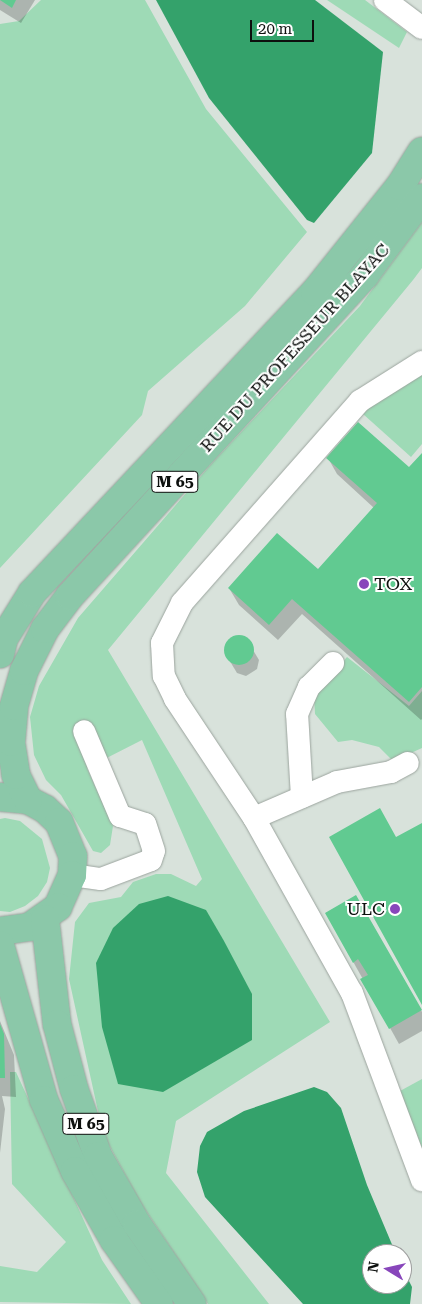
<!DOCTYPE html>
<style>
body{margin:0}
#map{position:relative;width:422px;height:1304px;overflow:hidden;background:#d8e2db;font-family:"Roboto Serif",serif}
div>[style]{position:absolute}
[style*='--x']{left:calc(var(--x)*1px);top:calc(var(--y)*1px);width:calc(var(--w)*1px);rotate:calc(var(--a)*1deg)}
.green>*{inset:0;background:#9edab6}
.water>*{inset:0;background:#34a26b}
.shadow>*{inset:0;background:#0003}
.building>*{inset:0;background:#61ca91}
.round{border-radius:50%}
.roads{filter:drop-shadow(0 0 1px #9ba49e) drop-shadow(0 0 1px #9ba49e)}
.minor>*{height:22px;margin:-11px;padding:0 11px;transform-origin:11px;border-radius:11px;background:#fff}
.major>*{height:28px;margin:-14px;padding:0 14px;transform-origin:14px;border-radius:14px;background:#8bc8a9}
.dots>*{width:14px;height:14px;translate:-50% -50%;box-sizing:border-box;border:2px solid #fff;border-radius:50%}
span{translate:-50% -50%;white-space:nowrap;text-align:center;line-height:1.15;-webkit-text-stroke:4px #fff;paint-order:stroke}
.shield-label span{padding:1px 4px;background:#fff;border:1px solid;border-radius:4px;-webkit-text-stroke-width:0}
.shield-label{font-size:16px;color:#0d100e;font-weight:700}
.street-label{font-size:18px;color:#0d100e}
.poi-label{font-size:18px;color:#0d100e}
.left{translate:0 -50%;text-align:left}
.right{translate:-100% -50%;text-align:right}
.north{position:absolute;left:362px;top:1244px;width:50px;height:50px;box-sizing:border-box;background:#fff;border:1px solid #9e9f9f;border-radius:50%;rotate:279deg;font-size:14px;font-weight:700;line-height:20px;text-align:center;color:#0d100e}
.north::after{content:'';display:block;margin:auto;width:18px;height:22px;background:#8846bb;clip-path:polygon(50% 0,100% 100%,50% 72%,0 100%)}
.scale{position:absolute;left:250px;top:20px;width:64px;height:22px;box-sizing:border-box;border:2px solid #0d100e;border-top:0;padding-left:6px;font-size:15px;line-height:18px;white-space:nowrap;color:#0d100e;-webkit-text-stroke:4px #fff;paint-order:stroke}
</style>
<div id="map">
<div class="green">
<i style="clip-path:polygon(41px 0,145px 0,206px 109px,307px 232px,245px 306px,148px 391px,142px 415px,0 568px,0 24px,19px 21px)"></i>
<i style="clip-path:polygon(327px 0,365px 0,407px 32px,399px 48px)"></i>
<i style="clip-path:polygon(422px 222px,422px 268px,413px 280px,108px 650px,330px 1022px,176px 1121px,166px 1173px,269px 1304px,208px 1304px,140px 1202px,103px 1134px,69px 979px,75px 922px,89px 903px,121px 897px,133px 882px,156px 874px,171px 874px,196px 886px,202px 879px,142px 740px,87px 768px,113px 826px,110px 845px,101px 853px,93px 851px,61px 795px,46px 780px,34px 755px,30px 717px,39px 686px,78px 618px,213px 462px,360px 306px)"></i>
<i style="clip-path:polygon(422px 373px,422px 444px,411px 457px,363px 414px,378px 399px)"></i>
<i style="clip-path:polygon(347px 657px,409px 706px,422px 691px,422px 748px,393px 761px,379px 747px,352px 740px,338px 742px,315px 714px,314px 696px)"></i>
<i style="clip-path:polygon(5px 818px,20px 821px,42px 839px,50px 868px,47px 882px,38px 896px,25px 906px,10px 912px,0 911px,0 819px)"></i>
<i style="clip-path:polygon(10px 1072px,16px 1072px,102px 1260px,131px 1304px,0 1302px,0 1266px,37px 1272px,66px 1242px,12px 1184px)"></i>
<i style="clip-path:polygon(422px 1079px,422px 1148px,400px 1091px)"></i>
</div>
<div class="water">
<i style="clip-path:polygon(156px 0,315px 0,383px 52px,372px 153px,314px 223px,307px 220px,209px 98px)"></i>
<i style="clip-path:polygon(168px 896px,206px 910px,224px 941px,252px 994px,252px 1040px,163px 1092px,118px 1084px,102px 1027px,96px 963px,113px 928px,139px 904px)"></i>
<i style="clip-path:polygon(314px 1087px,327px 1092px,341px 1108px,367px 1185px,396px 1254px,372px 1254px,372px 1284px,402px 1284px,402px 1267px,412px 1287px,410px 1304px,303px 1304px,205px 1197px,197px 1172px,200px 1146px,207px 1132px,244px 1111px)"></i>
</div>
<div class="shadow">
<i style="clip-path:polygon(0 0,35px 0,21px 23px,0 10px)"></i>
<i style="clip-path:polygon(422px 454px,422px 719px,421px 720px,302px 614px,278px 640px,239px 605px,229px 588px,318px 571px,374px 508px,337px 474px,328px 458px,409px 469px)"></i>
<i style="clip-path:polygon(235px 637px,247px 640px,259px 660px,257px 669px,246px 676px,237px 673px,225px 653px,228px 641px)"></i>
<i style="clip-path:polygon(356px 896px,422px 1012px,422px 1031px,399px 1044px,326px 913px)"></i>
<i style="clip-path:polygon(0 1021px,14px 1055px,16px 1097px,2px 1096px,5px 1109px,0 1153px)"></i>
</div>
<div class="building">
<i style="clip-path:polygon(0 0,16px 0,12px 8px)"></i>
<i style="clip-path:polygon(358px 422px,409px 467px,422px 453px,422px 687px,409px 702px,292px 599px,269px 625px,228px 588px,277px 533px,318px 569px,377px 503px,326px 458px)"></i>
<i class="round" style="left:224px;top:635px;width:30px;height:30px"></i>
<i style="clip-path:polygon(380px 808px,396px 837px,422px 823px,422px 1005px,329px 837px)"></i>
<i style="clip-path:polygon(356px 895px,422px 1010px,389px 1029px,360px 979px,368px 975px,358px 959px,353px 963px,325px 913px)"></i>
<i style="clip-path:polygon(0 1024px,4px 1034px,5px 1078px,0 1078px)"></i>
</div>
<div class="roads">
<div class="minor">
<i style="--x:385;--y:0;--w:46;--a:37.1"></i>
<i style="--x:422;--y:362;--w:73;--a:147.8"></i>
<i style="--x:360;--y:401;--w:269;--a:131.4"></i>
<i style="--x:182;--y:603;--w:45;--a:116.6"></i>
<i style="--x:162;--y:643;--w:33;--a:87"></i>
<i style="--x:164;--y:676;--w:25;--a:64"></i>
<i style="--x:175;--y:699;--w:143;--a:56.4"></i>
<i style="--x:254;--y:818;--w:201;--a:60.8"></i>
<i style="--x:352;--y:993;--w:200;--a:69.5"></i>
<i style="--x:302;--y:797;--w:83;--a:-93.4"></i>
<i style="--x:297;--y:714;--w:30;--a:-66"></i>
<i style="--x:309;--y:687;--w:34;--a:-45"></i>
<i style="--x:254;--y:818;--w:90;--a:-23.4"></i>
<i style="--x:337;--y:782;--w:55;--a:-10.5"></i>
<i style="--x:391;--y:772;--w:19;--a:-28"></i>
<i style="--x:72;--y:875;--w:29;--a:8"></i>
<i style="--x:101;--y:879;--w:53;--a:-20.8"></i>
<i style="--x:151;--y:860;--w:9;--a:-72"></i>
<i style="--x:154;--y:851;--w:28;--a:-108"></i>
<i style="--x:145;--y:824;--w:26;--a:-162"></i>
<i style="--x:120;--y:816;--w:92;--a:-113"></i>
</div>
<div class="major">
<i style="--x:0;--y:654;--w:16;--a:-76"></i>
<i style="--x:4;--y:638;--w:53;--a:-58.1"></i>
<i style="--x:32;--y:593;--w:413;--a:-46.8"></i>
<i style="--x:315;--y:292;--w:136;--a:-51.3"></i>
<i style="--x:400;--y:186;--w:41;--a:-57.8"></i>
<i style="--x:0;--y:797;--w:28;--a:6"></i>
<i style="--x:28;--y:800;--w:19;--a:28"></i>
<i style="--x:45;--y:809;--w:19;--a:43"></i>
<i style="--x:59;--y:822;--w:37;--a:68"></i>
<i style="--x:73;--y:856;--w:19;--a:93"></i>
<i style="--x:72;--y:875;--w:35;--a:114"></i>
<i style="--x:58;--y:907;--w:35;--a:145"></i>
<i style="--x:29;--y:927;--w:29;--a:172"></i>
<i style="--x:28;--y:800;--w:28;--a:-116"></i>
<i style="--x:16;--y:775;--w:33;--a:-99"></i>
<i style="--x:11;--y:742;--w:36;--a:-85"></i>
<i style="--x:14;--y:706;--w:36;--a:-74"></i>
<i style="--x:24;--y:671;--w:47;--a:-63.4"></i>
<i style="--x:45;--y:629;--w:41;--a:-52.9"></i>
<i style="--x:70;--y:596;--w:436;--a:-47.4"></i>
<i style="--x:365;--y:275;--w:96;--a:-53.5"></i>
<i style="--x:45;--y:919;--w:106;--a:83.5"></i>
<i style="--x:57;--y:1024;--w:67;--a:75.3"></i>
<i style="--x:74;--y:1089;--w:71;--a:70.3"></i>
<i style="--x:98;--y:1156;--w:78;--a:60.2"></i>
<i style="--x:137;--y:1224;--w:97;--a:55.5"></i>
<i style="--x:0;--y:945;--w:161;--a:74.2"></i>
<i style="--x:44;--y:1100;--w:77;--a:66.4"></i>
<i style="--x:75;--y:1171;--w:79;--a:60.5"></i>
<i style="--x:114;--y:1240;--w:78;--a:54.9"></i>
</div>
</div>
<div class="dots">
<i style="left:364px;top:584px;background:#8846bb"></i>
<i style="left:395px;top:909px;background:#8846bb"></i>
</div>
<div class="shield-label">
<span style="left:175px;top:482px">M 65</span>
<span style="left:86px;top:1124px">M 65</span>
</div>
<div class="street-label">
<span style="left:295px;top:348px;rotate:-48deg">RUE DU PROFESSEUR BLAYAC</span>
</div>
<div class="poi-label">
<span class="left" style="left:374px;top:584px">TOX</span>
<span class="right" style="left:385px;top:909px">ULC</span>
</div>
<div class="north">N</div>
<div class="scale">20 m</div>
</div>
